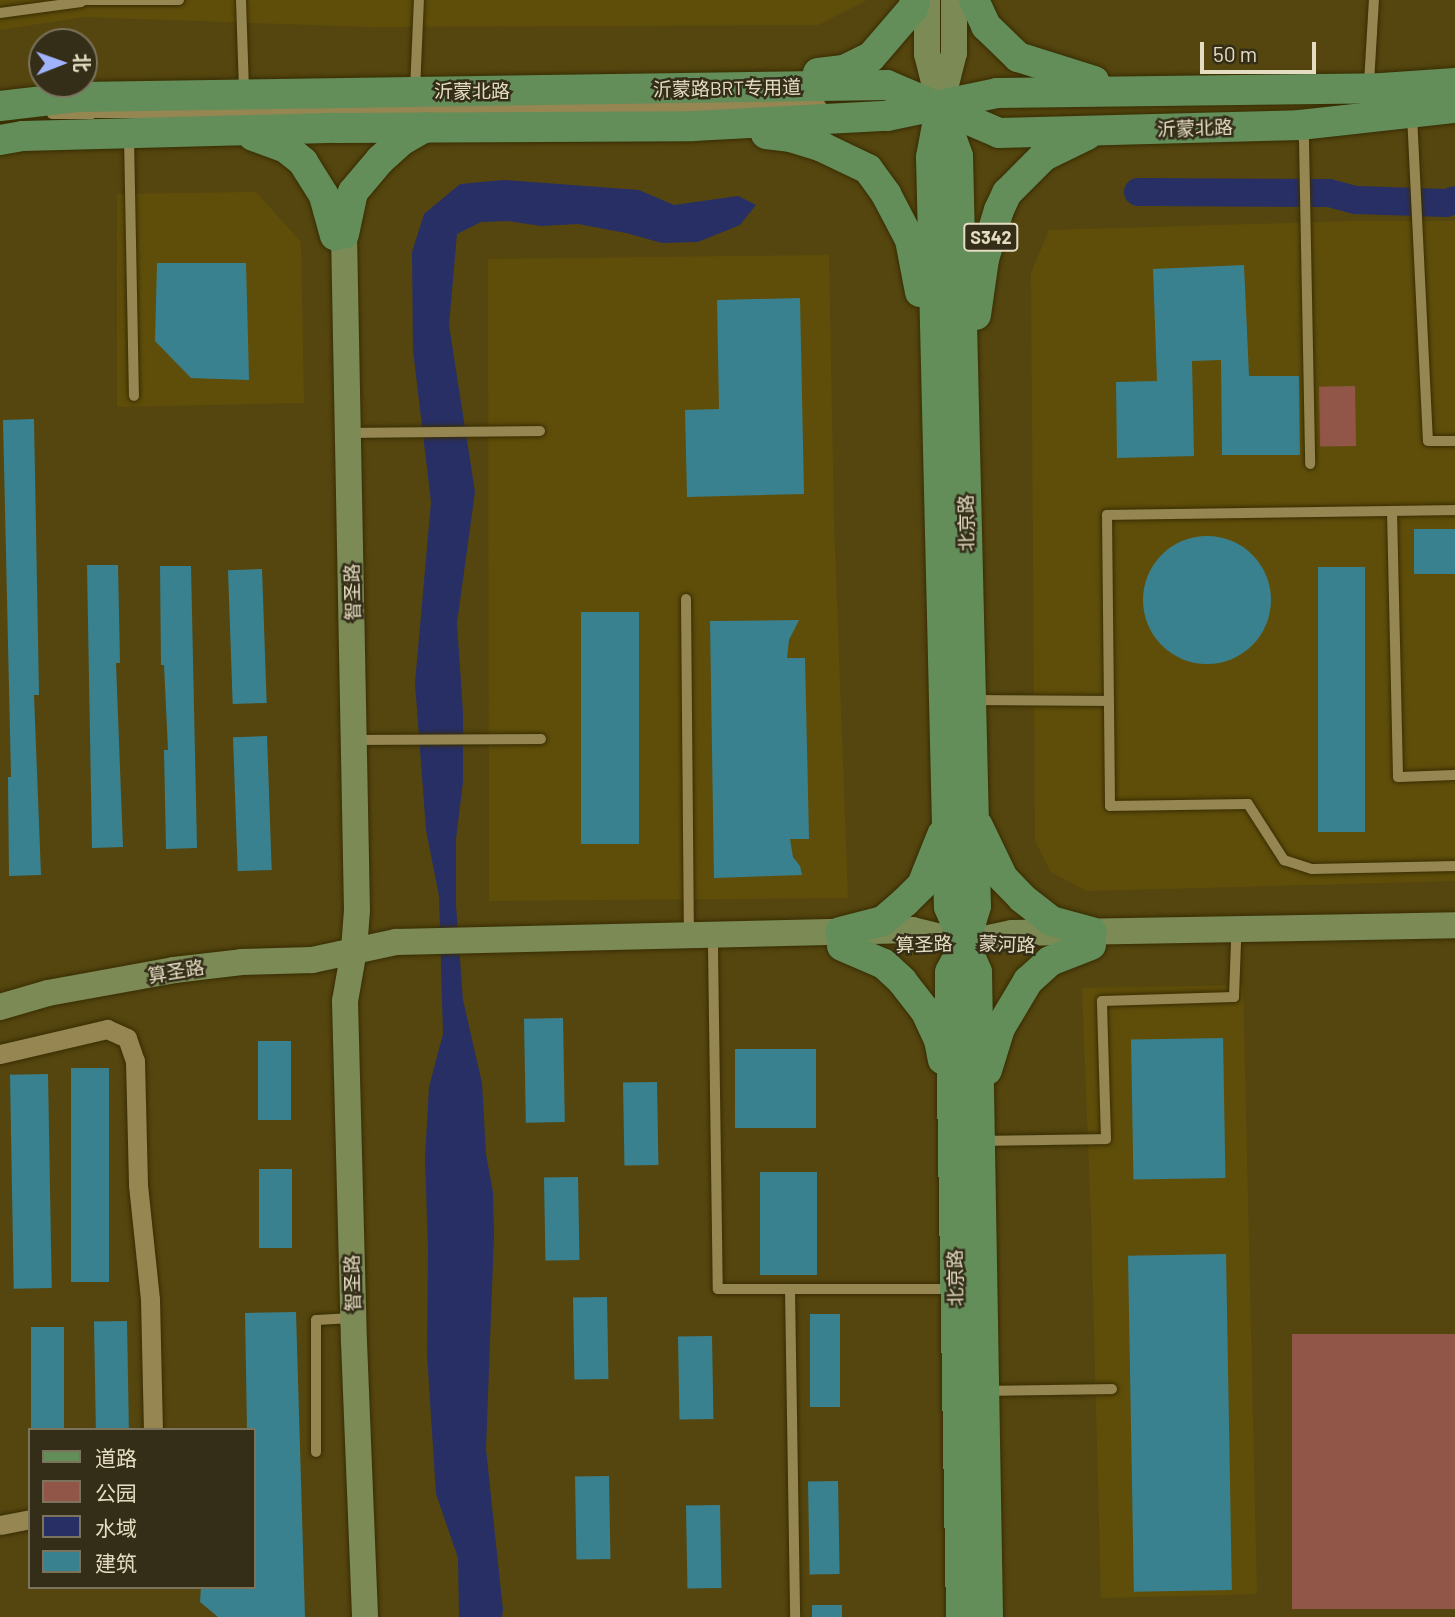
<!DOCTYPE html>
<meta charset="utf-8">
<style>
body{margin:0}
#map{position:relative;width:1455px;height:1617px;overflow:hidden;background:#55460f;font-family:Barlow,"Noto Sans SC",sans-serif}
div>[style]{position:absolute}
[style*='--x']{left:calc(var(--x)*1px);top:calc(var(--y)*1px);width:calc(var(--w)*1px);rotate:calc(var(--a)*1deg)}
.built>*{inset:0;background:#5f4e0a}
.green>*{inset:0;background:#925648;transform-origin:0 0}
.water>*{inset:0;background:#272f65}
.river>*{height:28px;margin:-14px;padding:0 14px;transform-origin:14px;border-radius:14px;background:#272f65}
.building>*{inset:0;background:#3a818f;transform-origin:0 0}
.round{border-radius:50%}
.roads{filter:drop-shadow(0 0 2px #382d03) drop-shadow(0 0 2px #382d03)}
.lane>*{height:10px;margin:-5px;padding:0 5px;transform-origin:5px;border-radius:5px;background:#958652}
.street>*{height:19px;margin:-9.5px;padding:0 9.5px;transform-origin:9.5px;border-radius:9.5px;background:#958652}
.secondary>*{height:26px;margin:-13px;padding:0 13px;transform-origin:13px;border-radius:13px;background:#7c8a56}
.primary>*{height:30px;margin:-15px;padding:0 15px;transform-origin:15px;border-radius:15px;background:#638e5a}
span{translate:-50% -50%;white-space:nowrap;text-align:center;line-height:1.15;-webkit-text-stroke:5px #342d18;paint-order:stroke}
.shield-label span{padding:2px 5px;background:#342d18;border:2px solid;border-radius:5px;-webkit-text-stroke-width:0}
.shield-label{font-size:18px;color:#e5ddc2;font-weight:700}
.street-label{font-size:19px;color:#e5ddc2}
.legend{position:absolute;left:28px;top:1428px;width:228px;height:161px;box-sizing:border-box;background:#342d18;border:2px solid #7b735c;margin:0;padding:9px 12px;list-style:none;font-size:21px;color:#e5ddc2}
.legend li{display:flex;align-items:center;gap:14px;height:35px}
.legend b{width:35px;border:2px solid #7b735c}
.north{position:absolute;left:28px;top:28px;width:70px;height:70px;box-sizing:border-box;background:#342d18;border:2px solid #7b735c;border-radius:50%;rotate:89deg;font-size:19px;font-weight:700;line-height:28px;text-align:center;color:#e5ddc2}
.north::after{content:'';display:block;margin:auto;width:24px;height:32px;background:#a1b3fd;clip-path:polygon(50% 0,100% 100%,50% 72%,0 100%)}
.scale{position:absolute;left:1200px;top:42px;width:116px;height:32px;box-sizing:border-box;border:4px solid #e5ddc2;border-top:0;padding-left:9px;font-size:21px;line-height:24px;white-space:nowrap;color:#e5ddc2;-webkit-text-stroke:5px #342d18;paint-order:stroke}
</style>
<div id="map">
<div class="built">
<i style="clip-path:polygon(0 0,867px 0,818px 25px,369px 27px,84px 17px,0 30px)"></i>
<i style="clip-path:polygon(256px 192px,301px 242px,304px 403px,117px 407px,117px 194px)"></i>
<i style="clip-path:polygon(1353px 221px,1455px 221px,1455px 881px,1087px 891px,1051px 872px,1035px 841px,1031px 273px,1049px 230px)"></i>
<i style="clip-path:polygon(829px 255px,834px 524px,848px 898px,489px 901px,488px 259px)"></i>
<i style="clip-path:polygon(1243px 985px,1257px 1594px,1101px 1598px,1091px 1217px,1082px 988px)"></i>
</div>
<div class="green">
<i style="left:1355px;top:386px;width:60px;height:36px;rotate:89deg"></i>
<i style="left:1455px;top:1334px;width:275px;height:163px;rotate:90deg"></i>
</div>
<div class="water">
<i style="clip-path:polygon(504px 180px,639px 190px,674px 205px,738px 196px,756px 205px,740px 225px,698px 242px,662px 243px,626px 233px,578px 224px,541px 226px,508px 221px,481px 222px,457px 234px,449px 325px,475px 492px,457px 623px,463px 712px,463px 782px,456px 839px,456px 905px,463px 1000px,482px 1083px,486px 1154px,493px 1192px,494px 1235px,486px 1449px,503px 1610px,502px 1617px,459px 1617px,458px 1558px,436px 1494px,427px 1354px,428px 1250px,425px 1158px,429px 1087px,443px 1034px,439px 896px,426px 830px,415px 683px,431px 502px,413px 350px,412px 252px,424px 214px,460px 184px)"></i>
</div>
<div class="river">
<i style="--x:1138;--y:192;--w:191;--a:0.3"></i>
<i style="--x:1329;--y:193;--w:28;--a:15"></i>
<i style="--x:1356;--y:200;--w:90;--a:1.9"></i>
<i style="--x:1446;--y:203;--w:9;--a:-18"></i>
</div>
<div class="building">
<i style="clip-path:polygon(157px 263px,246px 263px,249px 380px,191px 378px,155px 341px)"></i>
<i style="clip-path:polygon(1244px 265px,1249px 376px,1299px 376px,1300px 455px,1222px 455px,1221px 360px,1192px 361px,1194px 456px,1117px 458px,1116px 382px,1157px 381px,1153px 269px)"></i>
<i style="clip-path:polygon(800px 298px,804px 494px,687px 497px,685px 410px,719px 409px,717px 300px)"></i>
<i style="clip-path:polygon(34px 419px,39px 695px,34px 695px,41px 875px,9px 876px,8px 777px,11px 777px,3px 420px)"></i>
<i style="left:1455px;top:529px;width:45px;height:41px;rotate:90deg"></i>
<i class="round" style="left:1143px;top:536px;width:128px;height:128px"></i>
<i style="clip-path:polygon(87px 565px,118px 565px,120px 663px,116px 663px,123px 847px,92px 848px)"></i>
<i style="clip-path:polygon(160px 566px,191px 566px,197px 848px,166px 849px,164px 750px,168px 750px,164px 665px,161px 665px)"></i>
<i style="left:1318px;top:567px;width:47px;height:265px"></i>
<i style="left:262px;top:569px;width:134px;height:34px;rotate:88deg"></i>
<i style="left:581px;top:612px;width:58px;height:232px"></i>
<i style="clip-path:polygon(799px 620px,789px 640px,787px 658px,805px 658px,809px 839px,790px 839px,793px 857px,800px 866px,802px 875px,714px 878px,710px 621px)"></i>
<i style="left:267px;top:736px;width:134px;height:34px;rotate:88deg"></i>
<i style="left:563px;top:1018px;width:104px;height:39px;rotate:89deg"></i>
<i style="left:1223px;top:1038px;width:140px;height:92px;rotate:89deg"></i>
<i style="left:258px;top:1041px;width:33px;height:79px"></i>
<i style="left:735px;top:1049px;width:81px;height:79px"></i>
<i style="left:71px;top:1068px;width:38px;height:214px"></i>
<i style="left:48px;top:1074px;width:214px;height:38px;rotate:89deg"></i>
<i style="left:657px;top:1082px;width:83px;height:34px;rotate:89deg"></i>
<i style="left:259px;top:1169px;width:33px;height:79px"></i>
<i style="left:760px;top:1172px;width:57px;height:103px"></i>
<i style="left:578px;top:1177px;width:83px;height:34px;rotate:89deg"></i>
<i style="left:1226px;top:1254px;width:336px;height:98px;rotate:89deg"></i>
<i style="left:607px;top:1297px;width:82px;height:34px;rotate:89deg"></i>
<i style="clip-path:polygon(296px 1312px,305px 1617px,218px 1617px,200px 1602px,201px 1587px,254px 1587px,254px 1430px,247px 1430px,245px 1313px)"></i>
<i style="left:810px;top:1314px;width:30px;height:93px"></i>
<i style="left:127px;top:1321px;width:109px;height:33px;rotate:89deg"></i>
<i style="left:31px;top:1327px;width:33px;height:103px"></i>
<i style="left:712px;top:1336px;width:83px;height:34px;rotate:89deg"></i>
<i style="left:609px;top:1476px;width:83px;height:34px;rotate:89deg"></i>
<i style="left:838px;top:1481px;width:93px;height:30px;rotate:89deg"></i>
<i style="left:720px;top:1505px;width:83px;height:34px;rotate:89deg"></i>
<i style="left:812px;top:1605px;width:30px;height:12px"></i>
</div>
<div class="roads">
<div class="lane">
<i style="--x:81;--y:0;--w:98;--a:0"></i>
<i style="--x:241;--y:0;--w:90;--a:88.1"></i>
<i style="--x:0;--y:13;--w:82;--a:-7.7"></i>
<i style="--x:1369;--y:83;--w:83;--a:-86.6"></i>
<i style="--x:415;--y:90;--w:90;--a:-87.5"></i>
<i style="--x:52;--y:114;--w:769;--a:-0.67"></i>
<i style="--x:1412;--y:115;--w:326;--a:87.2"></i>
<i style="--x:1428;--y:441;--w:27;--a:0"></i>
<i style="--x:1301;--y:129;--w:12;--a:76"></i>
<i style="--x:1304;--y:141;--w:323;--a:88.9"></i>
<i style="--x:129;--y:138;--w:258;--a:88.9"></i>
<i style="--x:348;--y:433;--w:192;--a:-0.6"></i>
<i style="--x:1455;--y:510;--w:348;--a:179.2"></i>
<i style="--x:1107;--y:515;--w:291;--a:89.4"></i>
<i style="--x:1110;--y:806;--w:138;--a:-0.8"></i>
<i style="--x:1248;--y:804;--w:67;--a:57.3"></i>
<i style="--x:1284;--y:860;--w:29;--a:18"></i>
<i style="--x:1312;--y:869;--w:143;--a:-1.2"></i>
<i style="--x:1392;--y:511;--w:266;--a:88.7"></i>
<i style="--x:1398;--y:777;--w:57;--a:-2"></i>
<i style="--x:686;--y:599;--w:335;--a:89.5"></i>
<i style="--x:976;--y:700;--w:132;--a:0.4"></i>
<i style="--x:356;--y:740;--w:185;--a:-0.3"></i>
<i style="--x:713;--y:948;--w:341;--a:89.2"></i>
<i style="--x:718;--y:1289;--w:233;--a:0"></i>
<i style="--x:983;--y:1141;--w:123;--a:-0.9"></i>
<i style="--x:1106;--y:1139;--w:138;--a:-91.7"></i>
<i style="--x:1102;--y:1001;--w:132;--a:-1.7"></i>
<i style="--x:1234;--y:997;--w:55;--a:-87.9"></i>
<i style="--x:790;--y:1289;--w:328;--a:89.1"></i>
<i style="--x:986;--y:1391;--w:126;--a:-0.9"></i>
<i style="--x:316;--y:1452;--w:132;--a:-90"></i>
<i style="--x:316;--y:1320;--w:36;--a:-3"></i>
</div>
<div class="street">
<i style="--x:0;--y:1054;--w:110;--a:-13.2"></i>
<i style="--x:107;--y:1029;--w:22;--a:24"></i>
<i style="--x:127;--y:1038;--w:24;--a:71"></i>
<i style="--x:135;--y:1061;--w:124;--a:88.6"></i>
<i style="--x:138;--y:1185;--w:115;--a:84"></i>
<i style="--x:150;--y:1299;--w:131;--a:88.7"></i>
<i style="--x:0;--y:1525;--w:31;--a:-11"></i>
</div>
<div class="secondary">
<i style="--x:927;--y:0;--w:54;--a:90"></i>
<i style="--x:927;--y:54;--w:54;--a:76"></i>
<i style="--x:941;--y:104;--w:53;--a:-75.7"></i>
<i style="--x:954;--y:53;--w:53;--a:-90"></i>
<i style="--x:344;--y:234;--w:676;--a:88.9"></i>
<i style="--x:357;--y:910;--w:40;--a:94.3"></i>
<i style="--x:354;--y:950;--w:52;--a:100"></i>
<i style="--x:345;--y:1001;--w:341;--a:88.5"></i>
<i style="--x:354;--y:1342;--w:275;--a:87.7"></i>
<i style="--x:0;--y:1007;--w:50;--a:-16.3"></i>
<i style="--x:48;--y:993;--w:128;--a:-10.3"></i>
<i style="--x:174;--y:970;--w:68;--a:-6.7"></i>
<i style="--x:242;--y:962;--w:70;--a:-1.6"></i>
<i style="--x:312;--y:960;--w:86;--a:-12.1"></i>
<i style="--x:396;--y:942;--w:517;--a:-1.33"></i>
<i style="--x:913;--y:930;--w:54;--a:14"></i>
<i style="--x:965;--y:943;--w:48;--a:-12"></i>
<i style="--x:1012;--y:933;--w:443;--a:-1"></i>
</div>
<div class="primary">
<i style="--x:974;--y:0;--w:29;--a:65"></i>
<i style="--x:986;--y:26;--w:45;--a:44.1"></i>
<i style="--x:1018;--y:57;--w:80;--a:17.5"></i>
<i style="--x:818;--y:73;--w:26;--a:-7"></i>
<i style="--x:844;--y:70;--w:30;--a:-26"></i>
<i style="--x:871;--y:57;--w:65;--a:-49.4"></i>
<i style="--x:913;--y:8;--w:8;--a:-76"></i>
<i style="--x:0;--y:106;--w:79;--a:-6.6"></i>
<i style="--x:78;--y:97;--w:809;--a:-0.85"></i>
<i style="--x:887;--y:85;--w:122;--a:23.2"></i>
<i style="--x:999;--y:133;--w:301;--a:-1.5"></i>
<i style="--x:1300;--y:125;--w:156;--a:-6.3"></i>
<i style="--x:940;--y:106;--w:53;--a:70.2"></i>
<i style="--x:958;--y:156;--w:750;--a:88.63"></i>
<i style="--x:976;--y:906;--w:39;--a:107"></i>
<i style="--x:965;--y:943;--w:33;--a:117"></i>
<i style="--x:950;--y:972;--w:645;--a:89.02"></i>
<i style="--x:940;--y:109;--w:49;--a:100.6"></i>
<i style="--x:931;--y:157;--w:750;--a:88.63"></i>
<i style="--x:949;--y:907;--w:71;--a:66.7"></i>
<i style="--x:977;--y:972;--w:645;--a:89.02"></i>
<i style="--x:766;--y:134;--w:24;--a:7"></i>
<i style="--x:790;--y:137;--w:34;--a:17"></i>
<i style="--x:822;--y:147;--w:51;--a:25.6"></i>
<i style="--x:868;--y:169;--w:31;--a:54"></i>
<i style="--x:886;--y:194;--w:52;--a:62.4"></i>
<i style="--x:910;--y:240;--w:53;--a:79.1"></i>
<i style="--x:253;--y:136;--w:35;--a:20"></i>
<i style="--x:286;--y:148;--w:22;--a:39"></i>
<i style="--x:303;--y:162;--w:40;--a:58"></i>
<i style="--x:324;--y:196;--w:41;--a:74.6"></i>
<i style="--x:0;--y:140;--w:23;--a:-10"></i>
<i style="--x:23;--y:136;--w:314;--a:-1.5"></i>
<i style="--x:337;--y:128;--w:356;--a:-0.3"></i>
<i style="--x:693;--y:126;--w:194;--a:-3"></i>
<i style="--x:887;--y:116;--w:112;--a:-11.8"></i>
<i style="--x:997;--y:93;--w:385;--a:-0.7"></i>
<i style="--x:1382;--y:88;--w:73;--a:-3.9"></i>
<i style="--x:344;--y:234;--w:43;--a:-77.9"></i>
<i style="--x:353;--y:192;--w:42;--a:-49.8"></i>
<i style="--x:380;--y:160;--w:28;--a:-42"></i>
<i style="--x:401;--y:141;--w:28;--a:-30"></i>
<i style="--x:976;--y:315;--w:57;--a:-81.9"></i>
<i style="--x:984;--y:259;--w:51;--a:-73"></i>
<i style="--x:999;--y:210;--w:19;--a:-65"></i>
<i style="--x:1007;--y:193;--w:52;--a:-45"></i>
<i style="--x:1044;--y:156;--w:48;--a:-26"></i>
<i style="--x:978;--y:826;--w:58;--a:64.3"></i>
<i style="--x:1003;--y:878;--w:28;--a:46"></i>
<i style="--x:1022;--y:898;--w:37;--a:38"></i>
<i style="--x:1051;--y:921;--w:42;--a:15"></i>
<i style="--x:840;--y:932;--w:44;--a:-14.3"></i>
<i style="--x:883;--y:921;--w:29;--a:-41"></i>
<i style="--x:905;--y:902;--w:24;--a:-45"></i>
<i style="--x:922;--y:885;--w:54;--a:-68.2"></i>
<i style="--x:842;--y:946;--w:46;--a:23.2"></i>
<i style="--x:884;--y:964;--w:25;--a:43"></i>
<i style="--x:902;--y:981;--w:37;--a:52"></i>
<i style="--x:925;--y:1010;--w:33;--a:65"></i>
<i style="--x:939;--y:1040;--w:20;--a:79"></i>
<i style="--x:987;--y:1070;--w:44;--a:-72.8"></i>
<i style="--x:1000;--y:1028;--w:55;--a:-59.2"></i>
<i style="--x:1028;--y:981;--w:30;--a:-42"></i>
<i style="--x:1050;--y:961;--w:44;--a:-21.3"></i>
</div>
</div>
<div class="shield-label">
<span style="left:991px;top:237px">S342</span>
</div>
<div class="street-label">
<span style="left:727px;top:88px;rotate:-1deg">沂蒙路BRT专用道</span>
<span style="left:472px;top:91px">沂蒙北路</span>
<span style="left:1195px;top:128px;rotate:-2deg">沂蒙北路</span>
<span style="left:966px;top:523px;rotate:-91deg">北京路</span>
<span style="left:352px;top:592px;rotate:-91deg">智圣路</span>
<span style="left:924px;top:944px;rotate:-2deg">算圣路</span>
<span style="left:1007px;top:944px;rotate:2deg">蒙河路</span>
<span style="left:176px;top:971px;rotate:-9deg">算圣路</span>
<span style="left:955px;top:1278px;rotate:-91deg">北京路</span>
<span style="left:352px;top:1283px;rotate:-91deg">智圣路</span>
</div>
<ul class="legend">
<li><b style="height:9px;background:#638e5a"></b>道路</li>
<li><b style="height:19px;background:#925648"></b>公园</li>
<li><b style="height:19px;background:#272f65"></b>水域</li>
<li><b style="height:19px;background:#3a818f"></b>建筑</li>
</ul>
<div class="north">北</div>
<div class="scale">50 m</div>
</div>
